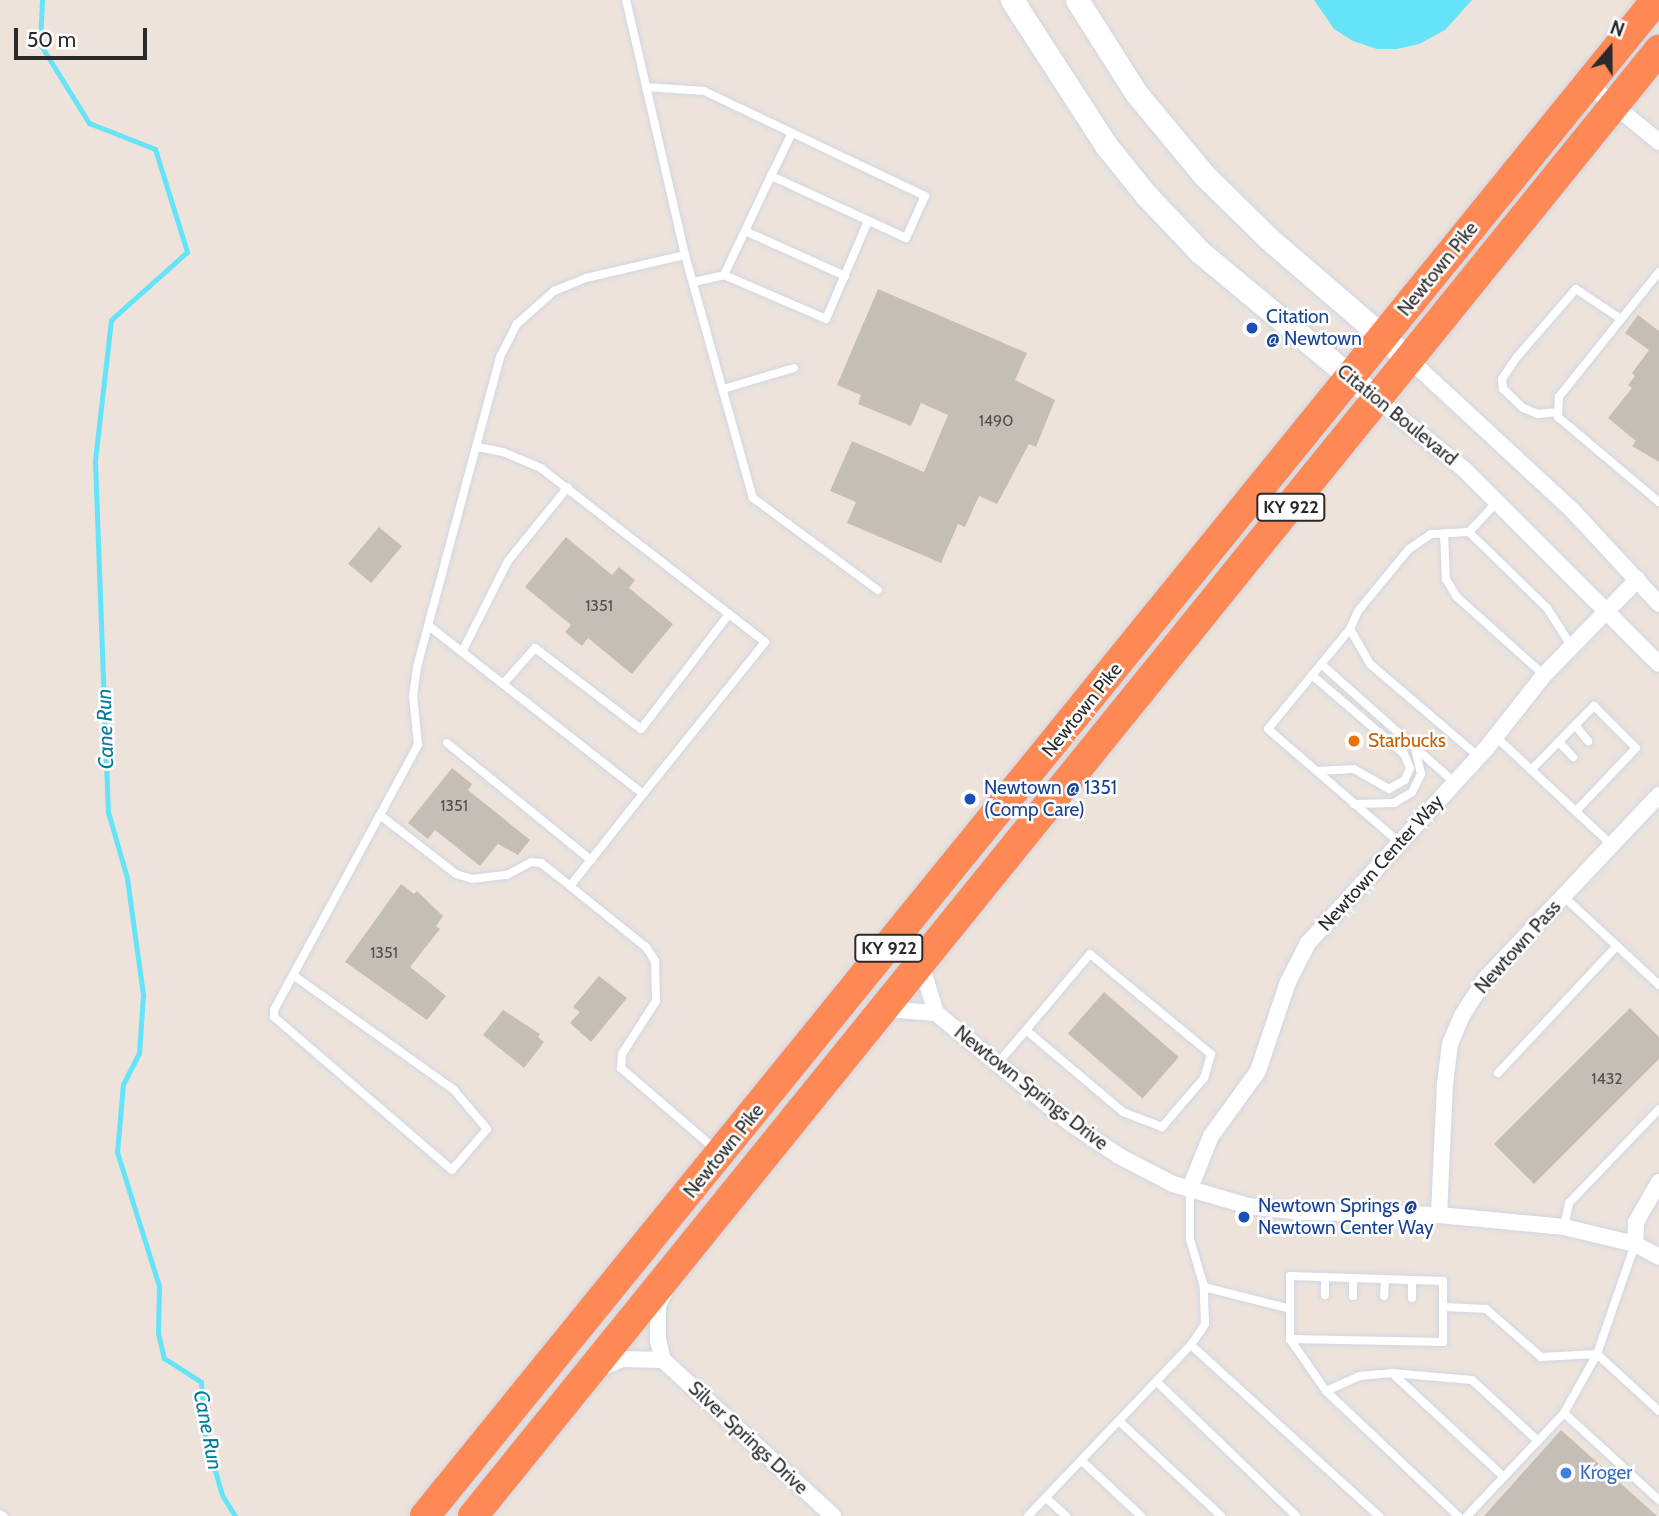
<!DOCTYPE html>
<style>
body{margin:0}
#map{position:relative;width:1659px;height:1516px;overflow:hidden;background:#ede3db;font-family:Cabin,sans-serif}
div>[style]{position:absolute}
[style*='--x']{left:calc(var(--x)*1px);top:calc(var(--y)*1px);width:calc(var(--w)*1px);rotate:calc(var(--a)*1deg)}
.water>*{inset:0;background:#65e3f8}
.stream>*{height:5px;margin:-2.5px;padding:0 2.5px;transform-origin:2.5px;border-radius:2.5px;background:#65e3f8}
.building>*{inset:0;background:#c5beb6;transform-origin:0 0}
.roads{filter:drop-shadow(0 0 2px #d0d6e4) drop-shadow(0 0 2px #d0d6e4)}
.lane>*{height:8px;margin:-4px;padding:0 4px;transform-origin:4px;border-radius:4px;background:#fff}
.street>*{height:16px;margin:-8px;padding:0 8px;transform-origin:8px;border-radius:8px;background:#fff}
.secondary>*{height:23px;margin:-11.5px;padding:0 11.5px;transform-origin:11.5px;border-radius:11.5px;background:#fff}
.highway>*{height:30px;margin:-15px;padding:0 15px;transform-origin:15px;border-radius:15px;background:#ff8954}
.dots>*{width:19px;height:19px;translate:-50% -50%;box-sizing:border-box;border:4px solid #fff;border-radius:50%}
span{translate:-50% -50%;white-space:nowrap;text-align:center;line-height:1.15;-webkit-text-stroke:5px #fff;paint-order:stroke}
.number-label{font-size:16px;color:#514f4d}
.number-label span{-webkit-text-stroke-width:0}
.shield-label span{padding:2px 5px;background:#fff;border:2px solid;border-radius:5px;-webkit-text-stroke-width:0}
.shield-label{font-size:18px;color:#2a2a2a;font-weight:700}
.street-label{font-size:19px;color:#2a2a2a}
.transit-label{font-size:19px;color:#164399}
.left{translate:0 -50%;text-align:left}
.food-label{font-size:19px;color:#c56008}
.shop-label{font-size:19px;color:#366cbe}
.water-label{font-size:21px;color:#047c9e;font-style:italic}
.north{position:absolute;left:1575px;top:14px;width:70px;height:70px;-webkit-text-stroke:5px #fff;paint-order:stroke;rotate:20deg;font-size:19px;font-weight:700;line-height:28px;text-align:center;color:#2a2a2a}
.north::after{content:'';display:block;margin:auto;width:24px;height:32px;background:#2a2a2a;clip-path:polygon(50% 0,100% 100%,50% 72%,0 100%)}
.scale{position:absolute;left:14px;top:28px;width:133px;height:32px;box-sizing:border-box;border:4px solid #2a2a2a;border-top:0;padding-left:9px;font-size:21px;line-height:24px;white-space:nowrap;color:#2a2a2a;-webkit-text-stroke:5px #fff;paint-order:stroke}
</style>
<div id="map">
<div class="water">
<i style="clip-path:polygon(1314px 0,1472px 0,1445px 30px,1419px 44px,1397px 49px,1377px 49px,1353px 41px,1334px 29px)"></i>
</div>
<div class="stream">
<i style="--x:42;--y:0;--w:44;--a:92.6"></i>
<i style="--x:40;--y:44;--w:93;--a:58.2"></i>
<i style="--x:89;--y:123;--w:71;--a:21.5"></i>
<i style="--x:155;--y:149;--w:108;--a:72.7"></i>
<i style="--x:187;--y:252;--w:102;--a:138.2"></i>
<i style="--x:111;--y:320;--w:142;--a:96.5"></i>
<i style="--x:95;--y:461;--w:351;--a:87.9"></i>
<i style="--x:108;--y:812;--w:69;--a:73.9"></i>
<i style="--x:127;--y:878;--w:118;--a:82.2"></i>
<i style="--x:143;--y:995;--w:58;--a:93.9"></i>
<i style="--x:139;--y:1053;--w:35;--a:117"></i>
<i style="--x:123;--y:1084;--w:68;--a:95"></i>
<i style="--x:117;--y:1152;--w:140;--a:72.6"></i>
<i style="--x:159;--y:1286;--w:47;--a:91.2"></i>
<i style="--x:158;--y:1333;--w:26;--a:77"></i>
<i style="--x:164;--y:1358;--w:44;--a:33"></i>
<i style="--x:201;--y:1382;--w:53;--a:85.7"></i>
<i style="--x:205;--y:1435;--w:62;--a:74.2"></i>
<i style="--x:222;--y:1495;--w:25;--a:58"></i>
</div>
<div class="building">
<i style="clip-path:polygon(878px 289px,1027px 353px,1015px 380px,1055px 400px,1036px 447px,1029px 444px,997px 504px,979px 496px,965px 527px,958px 524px,941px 563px,847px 523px,856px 502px,830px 491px,852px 441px,924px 472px,948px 415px,921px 403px,911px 426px,858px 404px,861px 395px,837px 385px)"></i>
<i style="clip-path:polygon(1638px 315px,1659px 331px,1659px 462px,1632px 446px,1636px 441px,1608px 418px,1632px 388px,1628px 385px,1635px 376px,1632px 373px,1649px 350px,1625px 333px)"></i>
<i style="left:379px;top:527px;width:30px;height:48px;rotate:40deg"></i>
<i style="clip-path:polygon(566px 537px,612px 575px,619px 567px,635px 580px,629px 588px,673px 624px,632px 674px,588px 638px,582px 646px,565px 632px,571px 625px,525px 587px)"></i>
<i style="clip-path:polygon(452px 768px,472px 784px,468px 790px,530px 840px,518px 855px,498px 844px,480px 866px,435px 830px,428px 839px,408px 823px)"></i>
<i style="clip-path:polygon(401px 884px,414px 894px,417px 891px,443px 916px,436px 926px,440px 929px,410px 967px,446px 996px,427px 1020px,345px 962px)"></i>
<i style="clip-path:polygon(599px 976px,627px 998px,591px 1042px,570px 1023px,580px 1012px,573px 1007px)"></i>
<i style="left:1104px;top:992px;width:99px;height:55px;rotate:41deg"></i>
<i style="clip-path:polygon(1630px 1008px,1659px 1037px,1659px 1059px,1534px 1184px,1494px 1144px)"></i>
<i style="clip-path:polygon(503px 1010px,540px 1034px,538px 1037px,544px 1042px,524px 1068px,483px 1035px)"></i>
<i style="clip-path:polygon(1561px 1430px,1657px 1516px,1484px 1516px)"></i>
</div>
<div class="roads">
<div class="lane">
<i style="--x:646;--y:87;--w:58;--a:3.9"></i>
<i style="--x:704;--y:91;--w:245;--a:25.4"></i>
<i style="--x:925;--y:196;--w:46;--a:114.3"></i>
<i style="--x:906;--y:238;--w:149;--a:-155.3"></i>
<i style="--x:771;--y:176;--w:48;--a:-64"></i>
<i style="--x:771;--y:176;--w:110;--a:115.4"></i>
<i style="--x:724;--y:275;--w:111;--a:23.3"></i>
<i style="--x:826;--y:319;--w:107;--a:-66.8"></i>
<i style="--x:745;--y:231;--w:110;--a:24.2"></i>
<i style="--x:685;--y:255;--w:252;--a:74.4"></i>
<i style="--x:753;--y:498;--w:155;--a:36.4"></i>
<i style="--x:1659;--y:272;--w:160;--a:128.7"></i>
<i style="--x:1559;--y:397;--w:20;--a:93"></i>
<i style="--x:1558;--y:417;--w:132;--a:40.1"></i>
<i style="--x:694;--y:282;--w:31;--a:-13"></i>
<i style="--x:723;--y:389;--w:74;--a:-16.5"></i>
<i style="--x:1558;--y:412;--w:20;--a:174"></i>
<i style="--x:1538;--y:414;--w:16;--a:-158"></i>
<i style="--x:1523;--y:408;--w:28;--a:-136"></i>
<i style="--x:1503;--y:389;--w:10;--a:-96"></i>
<i style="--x:1502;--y:379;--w:27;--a:-56"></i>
<i style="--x:1517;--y:357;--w:90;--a:-49.1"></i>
<i style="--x:1576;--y:289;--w:54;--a:33.7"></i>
<i style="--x:1469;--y:532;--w:109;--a:44.3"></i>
<i style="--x:1547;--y:608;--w:46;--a:57.3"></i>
<i style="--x:1444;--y:534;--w:45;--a:87.5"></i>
<i style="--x:1446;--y:579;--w:21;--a:59"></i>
<i style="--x:1457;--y:597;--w:117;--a:41.9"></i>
<i style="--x:429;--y:626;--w:272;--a:38.1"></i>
<i style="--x:643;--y:794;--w:195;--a:-51.2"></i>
<i style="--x:765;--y:642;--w:284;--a:-142.2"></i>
<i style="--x:541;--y:468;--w:41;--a:-157.2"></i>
<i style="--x:503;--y:452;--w:26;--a:-169"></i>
<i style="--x:1350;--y:629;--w:129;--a:129.4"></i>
<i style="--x:1268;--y:729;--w:174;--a:40.8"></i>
<i style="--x:462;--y:652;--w:102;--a:-63.2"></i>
<i style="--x:508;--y:561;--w:95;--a:-51"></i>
<i style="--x:1321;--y:664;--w:179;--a:41.6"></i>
<i style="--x:1313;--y:676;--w:120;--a:40.6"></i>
<i style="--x:1404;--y:754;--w:15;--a:67"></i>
<i style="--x:1410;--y:768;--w:13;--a:113"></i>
<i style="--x:1405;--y:780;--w:18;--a:151"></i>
<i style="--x:1389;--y:789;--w:40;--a:-150.3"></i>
<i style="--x:1354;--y:769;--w:36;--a:177"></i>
<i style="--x:503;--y:684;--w:48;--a:-48.4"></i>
<i style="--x:535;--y:648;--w:133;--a:37.4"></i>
<i style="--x:641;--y:729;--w:145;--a:-52.6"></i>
<i style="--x:1575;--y:725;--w:21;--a:51"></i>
<i style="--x:1496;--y:737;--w:158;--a:43"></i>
<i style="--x:1559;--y:742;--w:21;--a:47"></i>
<i style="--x:447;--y:743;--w:186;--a:39.1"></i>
<i style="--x:1479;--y:757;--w:143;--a:-139.5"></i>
<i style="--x:1370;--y:664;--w:40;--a:-119.7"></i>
<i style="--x:1350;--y:629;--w:20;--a:-66"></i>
<i style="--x:1358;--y:611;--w:80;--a:-50.6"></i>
<i style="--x:1409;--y:549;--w:27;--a:-34"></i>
<i style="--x:1431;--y:534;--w:38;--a:-3"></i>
<i style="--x:1469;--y:532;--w:42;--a:-46.9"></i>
<i style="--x:1531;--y:770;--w:90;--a:-45.5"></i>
<i style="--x:1594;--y:706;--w:59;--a:45"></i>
<i style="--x:1636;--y:748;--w:87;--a:133.6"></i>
<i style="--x:643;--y:794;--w:117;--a:128.4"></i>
<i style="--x:570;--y:886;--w:97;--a:38.8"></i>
<i style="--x:646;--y:947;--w:17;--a:57"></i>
<i style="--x:655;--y:961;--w:40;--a:88.6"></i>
<i style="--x:656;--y:1001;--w:63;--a:122.7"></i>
<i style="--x:622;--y:1054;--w:14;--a:94"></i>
<i style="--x:621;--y:1068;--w:124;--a:40.8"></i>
<i style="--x:1354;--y:804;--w:40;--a:-1.4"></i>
<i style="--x:1394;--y:803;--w:21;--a:-31"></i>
<i style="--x:1412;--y:792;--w:20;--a:-63"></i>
<i style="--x:1421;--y:774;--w:27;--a:-103"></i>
<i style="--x:380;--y:815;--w:96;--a:37.8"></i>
<i style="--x:456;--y:874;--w:17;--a:17"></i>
<i style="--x:472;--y:879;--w:35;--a:-7"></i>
<i style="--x:507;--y:875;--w:27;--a:-28"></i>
<i style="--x:531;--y:862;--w:10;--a:6"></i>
<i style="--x:541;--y:863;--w:37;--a:38"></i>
<i style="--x:1563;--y:896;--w:131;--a:42.8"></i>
<i style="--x:293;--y:975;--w:198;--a:35.5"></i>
<i style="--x:454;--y:1090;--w:51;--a:49.8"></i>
<i style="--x:487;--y:1129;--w:54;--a:130.5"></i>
<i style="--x:452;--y:1170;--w:235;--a:-139.3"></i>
<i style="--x:274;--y:1017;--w:7;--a:-90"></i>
<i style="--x:274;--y:1010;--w:302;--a:-61.5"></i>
<i style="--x:418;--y:745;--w:49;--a:-95.8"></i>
<i style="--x:413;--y:696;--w:29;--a:-82"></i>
<i style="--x:417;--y:667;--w:321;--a:-75"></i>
<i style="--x:500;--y:357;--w:37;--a:-63"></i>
<i style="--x:517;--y:324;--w:50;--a:-41.7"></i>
<i style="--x:554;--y:291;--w:35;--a:-22"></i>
<i style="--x:586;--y:278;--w:102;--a:-13.1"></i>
<i style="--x:685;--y:255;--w:262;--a:-103"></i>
<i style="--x:997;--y:1064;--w:45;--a:-49.5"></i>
<i style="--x:1026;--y:1030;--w:99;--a:-49.9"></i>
<i style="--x:1090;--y:954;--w:157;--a:39.6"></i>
<i style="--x:1211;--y:1054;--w:25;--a:106"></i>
<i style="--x:1204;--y:1078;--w:65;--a:130.6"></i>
<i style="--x:1162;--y:1127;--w:42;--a:-159"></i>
<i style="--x:1123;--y:1112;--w:127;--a:-139.8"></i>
<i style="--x:1498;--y:1073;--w:174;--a:-46.9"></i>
<i style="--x:1190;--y:1188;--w:51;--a:90"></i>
<i style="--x:1190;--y:1239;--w:50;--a:73.7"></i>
<i style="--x:1204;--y:1287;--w:89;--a:14.3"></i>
<i style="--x:1290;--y:1309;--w:33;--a:-90"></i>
<i style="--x:1290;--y:1276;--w:153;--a:1.9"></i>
<i style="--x:1443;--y:1281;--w:61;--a:90"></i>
<i style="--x:1443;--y:1342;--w:153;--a:-178.9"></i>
<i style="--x:1290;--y:1339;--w:30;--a:-90"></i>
<i style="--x:1564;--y:1227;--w:25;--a:-78"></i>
<i style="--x:1569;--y:1203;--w:130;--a:-46.2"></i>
<i style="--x:1325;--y:1295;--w:18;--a:-90"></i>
<i style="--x:1353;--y:1296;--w:18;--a:-90"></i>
<i style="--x:1384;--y:1296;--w:17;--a:-87"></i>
<i style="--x:1412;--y:1298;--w:18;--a:-90"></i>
<i style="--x:1445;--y:1307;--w:41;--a:2.8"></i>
<i style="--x:1486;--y:1309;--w:73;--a:41.1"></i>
<i style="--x:1541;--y:1357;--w:56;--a:-3.1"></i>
<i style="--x:1597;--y:1354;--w:84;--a:42.6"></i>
<i style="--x:1290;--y:1339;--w:63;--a:55.3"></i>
<i style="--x:1326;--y:1391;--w:36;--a:-24"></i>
<i style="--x:1359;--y:1376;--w:33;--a:-5"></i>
<i style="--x:1392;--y:1373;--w:80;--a:5"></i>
<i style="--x:1472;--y:1380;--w:90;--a:42.7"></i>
<i style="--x:1191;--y:1345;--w:254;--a:42.3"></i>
<i style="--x:1392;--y:1373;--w:153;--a:42.9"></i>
<i style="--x:1158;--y:1383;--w:192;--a:43.9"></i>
<i style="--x:1326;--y:1391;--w:182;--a:43.4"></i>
<i style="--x:1564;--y:1413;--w:129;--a:42.5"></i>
<i style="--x:1120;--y:1422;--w:138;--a:42.9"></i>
<i style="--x:1082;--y:1461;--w:81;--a:43"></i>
<i style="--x:1046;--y:1498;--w:27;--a:42"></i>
<i style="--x:0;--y:1514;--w:4;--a:34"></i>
<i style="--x:1028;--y:1516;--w:236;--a:-46.4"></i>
<i style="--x:1191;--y:1345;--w:25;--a:-56"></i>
<i style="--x:1205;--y:1324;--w:37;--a:-92"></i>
<i style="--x:1467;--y:1516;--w:141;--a:-46.7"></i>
<i style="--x:1564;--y:1413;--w:68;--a:-60.8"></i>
<i style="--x:1597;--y:1354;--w:116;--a:-70.9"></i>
</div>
<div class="street">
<i style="--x:1587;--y:83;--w:93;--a:39.3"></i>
<i style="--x:1410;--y:360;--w:221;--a:42.8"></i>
<i style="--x:1572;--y:510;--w:128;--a:47.2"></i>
<i style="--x:1378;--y:400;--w:112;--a:38.8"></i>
<i style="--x:1465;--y:470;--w:274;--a:45"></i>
<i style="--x:921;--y:964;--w:51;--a:73"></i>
<i style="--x:936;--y:1013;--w:173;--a:39.4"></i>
<i style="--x:1070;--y:1123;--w:59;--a:34"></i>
<i style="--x:1119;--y:1156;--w:61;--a:27.4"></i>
<i style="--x:1173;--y:1184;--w:78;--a:16.3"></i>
<i style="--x:1248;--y:1206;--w:53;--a:6.5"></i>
<i style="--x:1301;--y:1212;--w:138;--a:1.2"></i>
<i style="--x:1439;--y:1215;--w:126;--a:5.5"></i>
<i style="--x:1564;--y:1227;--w:73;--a:13.5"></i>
<i style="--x:1635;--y:1244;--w:27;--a:28"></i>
<i style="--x:885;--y:1009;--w:51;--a:4.5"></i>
<i style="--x:1190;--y:1188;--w:56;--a:-68"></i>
<i style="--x:1211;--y:1136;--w:80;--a:-54.1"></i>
<i style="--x:1258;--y:1071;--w:94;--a:-71.4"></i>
<i style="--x:1288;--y:982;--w:44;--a:-62.9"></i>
<i style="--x:1308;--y:943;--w:262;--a:-47.5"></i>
<i style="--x:1485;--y:750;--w:95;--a:-51.8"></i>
<i style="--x:1544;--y:675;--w:134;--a:-45.6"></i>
<i style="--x:1439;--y:1215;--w:131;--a:-87.4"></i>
<i style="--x:1445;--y:1084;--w:40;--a:-82.9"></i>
<i style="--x:1450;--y:1044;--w:33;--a:-67"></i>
<i style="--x:1463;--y:1014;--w:43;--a:-57.4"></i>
<i style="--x:1486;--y:978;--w:252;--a:-46.6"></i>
<i style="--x:1635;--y:1244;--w:22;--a:-87"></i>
<i style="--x:1636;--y:1222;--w:46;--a:-60.1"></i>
<i style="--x:665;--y:1291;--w:17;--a:115"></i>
<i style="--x:658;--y:1306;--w:34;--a:90"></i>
<i style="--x:658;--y:1340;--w:21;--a:76"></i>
<i style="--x:663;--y:1360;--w:231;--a:42.5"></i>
<i style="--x:598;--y:1369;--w:27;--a:-22"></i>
<i style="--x:623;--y:1359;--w:40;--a:1.4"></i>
</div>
<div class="secondary">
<i style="--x:1012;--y:0;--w:171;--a:57.1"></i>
<i style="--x:1105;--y:144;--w:65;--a:51.2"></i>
<i style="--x:1146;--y:195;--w:79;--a:46.5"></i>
<i style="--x:1200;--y:252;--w:231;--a:39.7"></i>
<i style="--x:1077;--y:0;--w:110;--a:57.6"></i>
<i style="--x:1136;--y:93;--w:107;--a:50.3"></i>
<i style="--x:1204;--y:175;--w:90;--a:44.5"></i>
<i style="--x:1268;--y:238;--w:187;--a:40.7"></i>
</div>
<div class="highway">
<i style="--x:425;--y:1516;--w:1953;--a:-50.92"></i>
<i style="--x:473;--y:1516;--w:1886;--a:-51.03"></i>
</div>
</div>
<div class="dots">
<i style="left:1252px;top:328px;background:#1a4fb4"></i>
<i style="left:1354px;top:741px;background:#e8710a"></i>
<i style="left:970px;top:799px;background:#1a4fb4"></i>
<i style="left:1244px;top:1217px;background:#1a4fb4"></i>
<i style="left:1566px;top:1473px;background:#3f7fe0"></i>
</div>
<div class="number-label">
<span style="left:996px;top:421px">1490</span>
<span style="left:599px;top:606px">1351</span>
<span style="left:454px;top:806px">1351</span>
<span style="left:384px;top:953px">1351</span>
<span style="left:1607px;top:1079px">1432</span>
</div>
<div class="shield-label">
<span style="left:1291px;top:507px">KY 922</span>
<span style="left:889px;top:948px">KY 922</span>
</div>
<div class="street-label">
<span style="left:1438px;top:269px;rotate:-51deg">Newtown Pike</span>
<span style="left:1397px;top:415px;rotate:39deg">Citation Boulevard</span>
<span style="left:1082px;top:710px;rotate:-51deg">Newtown Pike</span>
<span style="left:1381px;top:863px;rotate:-48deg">Newtown Center Way</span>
<span style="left:1518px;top:947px;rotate:-48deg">Newtown Pass</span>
<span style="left:1031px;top:1088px;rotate:38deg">Newtown Springs Drive</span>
<span style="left:724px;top:1151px;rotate:-51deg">Newtown Pike</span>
<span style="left:748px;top:1438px;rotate:43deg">Silver Springs Drive</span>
</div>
<div class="transit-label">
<span class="left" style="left:1266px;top:328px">Citation<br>@ Newtown</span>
<span class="left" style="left:984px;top:799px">Newtown @ 1351<br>(Comp Care)</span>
<span class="left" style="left:1258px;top:1217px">Newtown Springs @<br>Newtown Center Way</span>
</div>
<div class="food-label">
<span class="left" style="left:1368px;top:741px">Starbucks</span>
</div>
<div class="shop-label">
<span class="left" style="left:1580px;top:1473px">Kroger</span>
</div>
<div class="water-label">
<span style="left:105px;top:729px;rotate:-92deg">Cane Run</span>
<span style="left:208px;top:1430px;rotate:79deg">Cane Run</span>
</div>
<div class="north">N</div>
<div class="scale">50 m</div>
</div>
